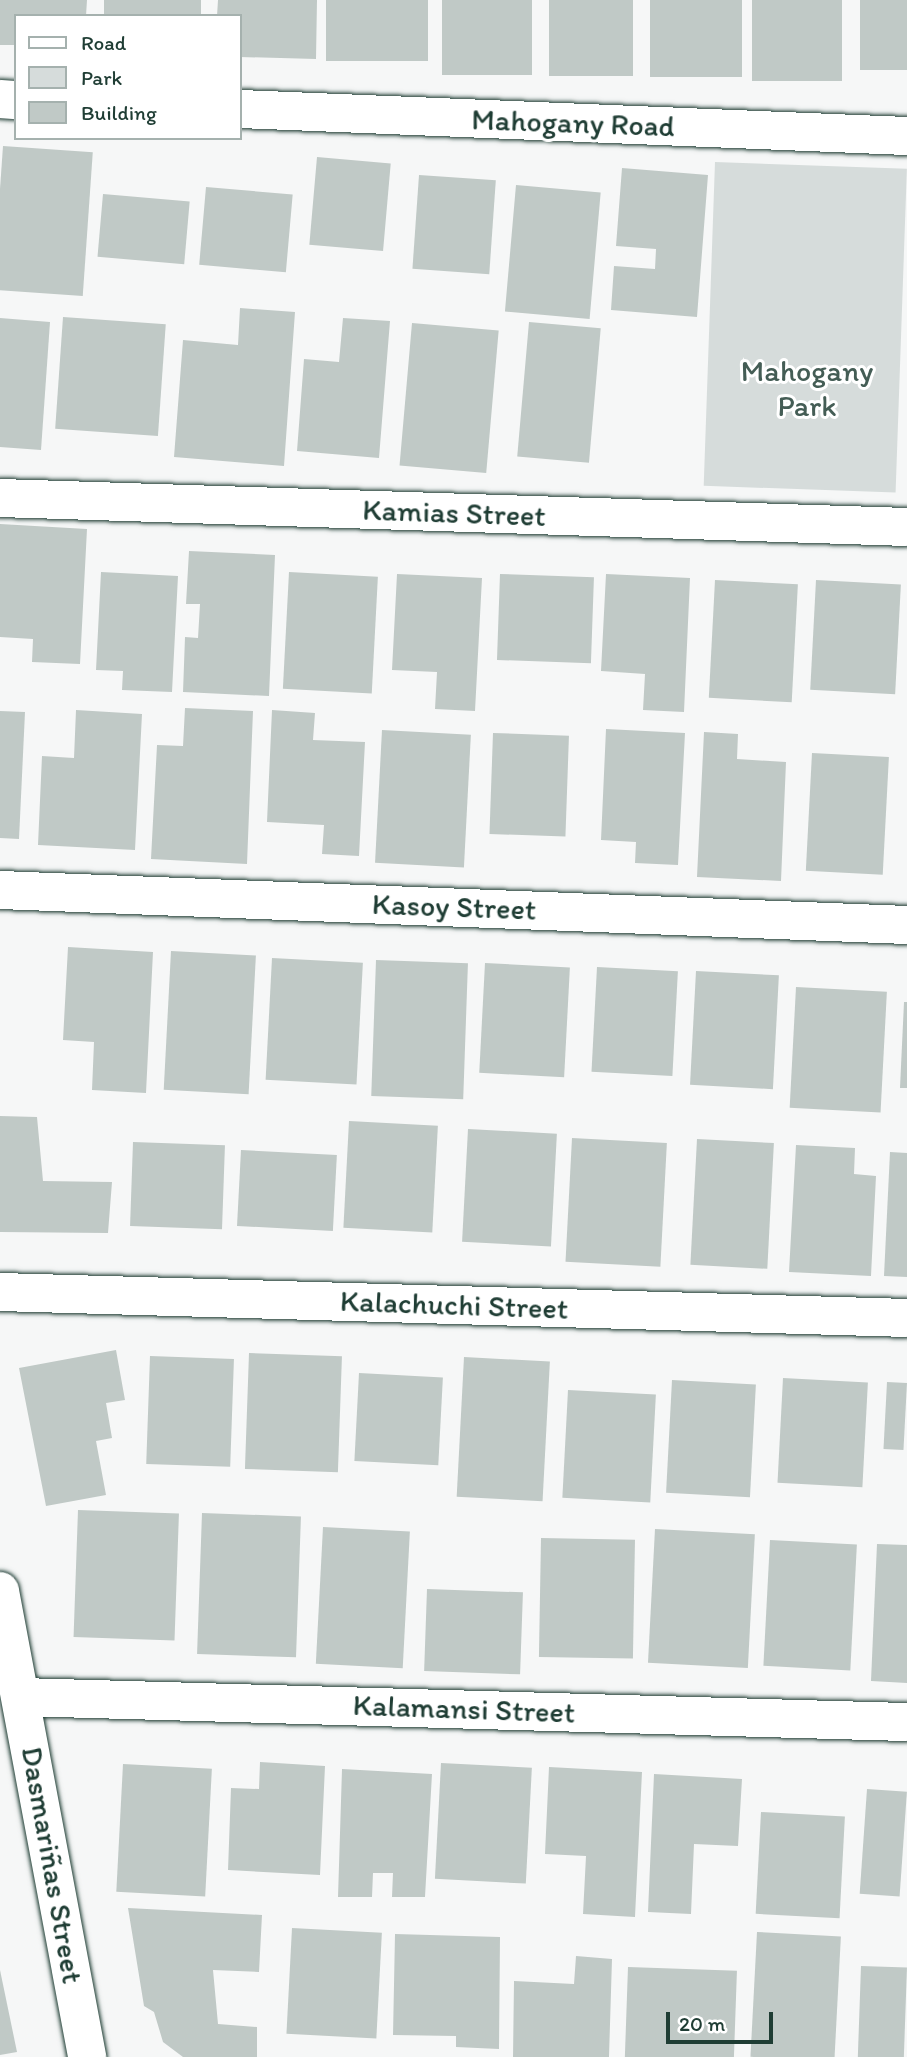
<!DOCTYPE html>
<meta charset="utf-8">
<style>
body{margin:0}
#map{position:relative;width:907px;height:2057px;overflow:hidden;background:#f6f7f7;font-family:Itim,sans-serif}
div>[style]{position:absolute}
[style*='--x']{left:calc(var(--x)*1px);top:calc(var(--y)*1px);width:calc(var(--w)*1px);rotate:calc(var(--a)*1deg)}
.green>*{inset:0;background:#d6dcdb;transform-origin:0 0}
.building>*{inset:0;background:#c0c9c6;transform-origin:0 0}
.roads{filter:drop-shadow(0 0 2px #1f3d34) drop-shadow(0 0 2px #1f3d34)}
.minor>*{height:38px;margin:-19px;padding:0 19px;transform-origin:19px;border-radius:19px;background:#fff}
span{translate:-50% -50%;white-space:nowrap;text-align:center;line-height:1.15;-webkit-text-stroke:6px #fff;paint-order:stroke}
.street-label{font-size:30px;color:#1f3d34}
.park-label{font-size:30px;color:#445d55}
.legend{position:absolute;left:14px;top:14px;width:228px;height:126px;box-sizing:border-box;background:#fff;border:2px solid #a5b1ae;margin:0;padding:9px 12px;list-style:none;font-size:21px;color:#1f3d34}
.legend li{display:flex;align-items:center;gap:14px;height:35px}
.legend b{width:35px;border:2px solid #a5b1ae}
.scale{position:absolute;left:666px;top:2012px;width:107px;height:32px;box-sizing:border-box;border:4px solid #1f3d34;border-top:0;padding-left:9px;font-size:21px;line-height:24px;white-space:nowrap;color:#1f3d34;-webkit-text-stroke:5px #fff;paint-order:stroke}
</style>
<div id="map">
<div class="green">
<i style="left:715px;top:162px;width:192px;height:324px;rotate:2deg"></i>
</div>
<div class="building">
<i style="clip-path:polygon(0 0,87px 0,86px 16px,16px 16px,16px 45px,0 45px)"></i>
<i style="left:104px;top:0;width:97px;height:16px"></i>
<i style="clip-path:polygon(218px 0,317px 0,316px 59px,240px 57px,240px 16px,217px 16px)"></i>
<i style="left:326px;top:0;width:102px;height:61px"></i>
<i style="left:442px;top:0;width:90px;height:75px"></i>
<i style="left:549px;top:0;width:84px;height:76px"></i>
<i style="left:650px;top:0;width:92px;height:77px"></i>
<i style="left:752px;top:0;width:90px;height:81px"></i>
<i style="left:860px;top:0;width:47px;height:70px"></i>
<i style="left:3px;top:146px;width:90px;height:144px;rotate:4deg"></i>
<i style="left:317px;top:157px;width:74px;height:88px;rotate:5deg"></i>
<i style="clip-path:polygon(622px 168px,708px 175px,697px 317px,611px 310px,614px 266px,655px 269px,656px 249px,616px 246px)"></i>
<i style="left:419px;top:175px;width:77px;height:94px;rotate:4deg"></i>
<i style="left:516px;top:185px;width:85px;height:127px;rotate:5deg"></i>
<i style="left:206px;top:187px;width:87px;height:78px;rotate:5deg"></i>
<i style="left:103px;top:194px;width:87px;height:63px;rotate:5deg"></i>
<i style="clip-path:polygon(240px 308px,295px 312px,284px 466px,174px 457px,183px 340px,238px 345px)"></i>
<i style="left:63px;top:317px;width:103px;height:112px;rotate:4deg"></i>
<i style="clip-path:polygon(0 318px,50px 322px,41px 450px,0 447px)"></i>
<i style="clip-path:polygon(343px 318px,390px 321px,379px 458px,297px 451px,304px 359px,339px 362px)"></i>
<i style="left:529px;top:322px;width:72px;height:135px;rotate:5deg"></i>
<i style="left:412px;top:323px;width:87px;height:143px;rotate:5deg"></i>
<i style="clip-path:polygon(0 524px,87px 529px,80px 664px,32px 662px,33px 639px,0 637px)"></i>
<i style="clip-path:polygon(189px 551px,275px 555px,269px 696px,183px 692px,185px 637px,198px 638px,200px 604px,186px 604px)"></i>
<i style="clip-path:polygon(101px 572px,178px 576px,172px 692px,122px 690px,123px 671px,96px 670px)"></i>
<i style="left:289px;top:572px;width:89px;height:117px;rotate:3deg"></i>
<i style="clip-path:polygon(397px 574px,482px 578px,475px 711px,435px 709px,437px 672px,392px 670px)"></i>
<i style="left:500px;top:574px;width:94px;height:86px;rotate:2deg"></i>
<i style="clip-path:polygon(606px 574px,690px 578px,684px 712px,643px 710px,645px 674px,601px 671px)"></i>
<i style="left:715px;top:580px;width:83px;height:118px;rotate:3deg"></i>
<i style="left:816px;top:580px;width:85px;height:110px;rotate:3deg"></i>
<i style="clip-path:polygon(185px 708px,253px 711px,247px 864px,151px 859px,157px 745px,183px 746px)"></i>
<i style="clip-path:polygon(76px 710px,142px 714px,135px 850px,38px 845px,42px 756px,74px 758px)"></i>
<i style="clip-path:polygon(272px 710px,315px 713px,313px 740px,365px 742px,359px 856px,322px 854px,324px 825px,267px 822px)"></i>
<i style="clip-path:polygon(0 711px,25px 712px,19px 839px,0 838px)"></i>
<i style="clip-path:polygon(606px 729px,685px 733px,678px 865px,635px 863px,636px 842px,601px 840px)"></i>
<i style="left:382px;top:730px;width:89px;height:133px;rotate:3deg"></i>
<i style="clip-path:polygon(704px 732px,738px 734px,737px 759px,786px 762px,781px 881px,697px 877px)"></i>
<i style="left:493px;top:733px;width:76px;height:101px;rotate:2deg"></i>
<i style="left:812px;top:753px;width:77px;height:118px;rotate:3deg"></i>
<i style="clip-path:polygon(68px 947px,153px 952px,146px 1093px,92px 1090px,94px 1042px,63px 1040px)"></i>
<i style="left:171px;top:951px;width:85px;height:139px;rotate:3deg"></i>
<i style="left:272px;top:958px;width:91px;height:122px;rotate:3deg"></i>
<i style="left:376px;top:960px;width:92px;height:136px;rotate:2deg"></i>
<i style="left:485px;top:963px;width:85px;height:110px;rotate:3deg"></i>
<i style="left:597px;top:967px;width:81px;height:105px;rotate:3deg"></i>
<i style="left:696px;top:971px;width:83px;height:114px;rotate:3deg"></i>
<i style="left:796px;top:987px;width:91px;height:121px;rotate:3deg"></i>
<i style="clip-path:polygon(904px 1002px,907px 1002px,907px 1088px,900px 1088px)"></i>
<i style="clip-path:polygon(0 1116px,37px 1117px,43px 1181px,112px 1182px,108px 1233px,0 1232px)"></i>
<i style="left:349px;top:1121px;width:89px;height:107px;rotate:3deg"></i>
<i style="left:468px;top:1129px;width:89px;height:113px;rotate:3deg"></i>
<i style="left:572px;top:1138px;width:95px;height:124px;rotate:3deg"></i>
<i style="left:697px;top:1139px;width:77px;height:126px;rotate:3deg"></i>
<i style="left:133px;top:1142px;width:92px;height:84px;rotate:2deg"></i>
<i style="clip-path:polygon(796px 1145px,855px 1148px,854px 1174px,876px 1176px,871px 1276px,789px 1272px)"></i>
<i style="left:241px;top:1150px;width:96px;height:76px;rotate:3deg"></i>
<i style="clip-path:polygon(890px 1152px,907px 1153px,907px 1277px,884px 1276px)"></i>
<i style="clip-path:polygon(116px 1350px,125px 1400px,106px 1403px,112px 1438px,96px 1441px,106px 1495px,46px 1506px,19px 1368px)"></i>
<i style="left:249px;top:1353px;width:93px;height:116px;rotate:2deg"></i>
<i style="left:150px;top:1356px;width:84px;height:108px;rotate:2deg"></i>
<i style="left:464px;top:1357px;width:86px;height:140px;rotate:3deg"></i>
<i style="left:359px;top:1373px;width:84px;height:88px;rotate:3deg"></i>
<i style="left:783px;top:1378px;width:85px;height:105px;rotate:3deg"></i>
<i style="left:672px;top:1380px;width:84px;height:113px;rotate:3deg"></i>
<i style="left:887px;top:1382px;width:20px;height:67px;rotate:3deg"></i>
<i style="left:568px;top:1390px;width:88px;height:108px;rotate:3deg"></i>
<i style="left:78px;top:1510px;width:101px;height:127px;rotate:2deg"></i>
<i style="left:202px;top:1513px;width:99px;height:141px;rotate:2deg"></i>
<i style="left:323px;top:1527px;width:87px;height:137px;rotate:3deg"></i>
<i style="left:655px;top:1529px;width:100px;height:134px;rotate:3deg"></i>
<i style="left:541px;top:1538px;width:94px;height:119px;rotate:1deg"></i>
<i style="left:770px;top:1540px;width:87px;height:126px;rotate:3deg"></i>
<i style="clip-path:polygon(877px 1544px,907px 1545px,907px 1683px,871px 1681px)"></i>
<i style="left:427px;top:1589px;width:96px;height:82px;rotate:2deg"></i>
<i style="clip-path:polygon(260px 1762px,325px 1766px,320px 1875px,228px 1870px,231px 1788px,259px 1789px)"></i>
<i style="left:441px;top:1763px;width:91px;height:116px;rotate:3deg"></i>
<i style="left:123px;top:1764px;width:89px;height:128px;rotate:3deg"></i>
<i style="clip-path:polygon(549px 1767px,642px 1772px,635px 1917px,583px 1914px,586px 1856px,545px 1854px)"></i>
<i style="clip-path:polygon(342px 1769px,432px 1774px,425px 1897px,392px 1897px,393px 1873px,373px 1873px,372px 1897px,338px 1897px)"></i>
<i style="clip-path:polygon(654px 1774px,742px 1779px,738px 1846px,694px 1844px,691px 1914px,648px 1912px)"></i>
<i style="left:867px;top:1789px;width:40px;height:105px;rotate:4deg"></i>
<i style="left:761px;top:1812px;width:84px;height:102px;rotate:3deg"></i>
<i style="clip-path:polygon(128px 1908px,262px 1915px,259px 1972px,213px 1970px,218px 2024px,257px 2027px,257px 2057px,183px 2057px,163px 2042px,154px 2012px,144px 2006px)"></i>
<i style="left:292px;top:1928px;width:90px;height:106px;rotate:3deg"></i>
<i style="left:757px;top:1932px;width:84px;height:125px;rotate:3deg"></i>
<i style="clip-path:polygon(395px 1934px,500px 1937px,499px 2049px,456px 2047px,456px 2036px,393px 2035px)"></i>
<i style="clip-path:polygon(576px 1956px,612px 1959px,609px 2057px,513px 2057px,514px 1981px,574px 1984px)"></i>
<i style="left:861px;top:1966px;width:46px;height:91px;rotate:2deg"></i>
<i style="left:628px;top:1967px;width:109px;height:90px;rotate:2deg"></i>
<i style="clip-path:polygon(0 1970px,17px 2052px,0 2055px)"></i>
</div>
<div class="roads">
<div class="minor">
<i style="--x:0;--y:99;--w:16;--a:4"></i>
<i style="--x:240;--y:109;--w:668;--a:2.32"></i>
<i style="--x:0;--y:498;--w:907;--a:1.83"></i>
<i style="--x:0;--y:890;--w:908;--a:2.21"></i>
<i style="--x:0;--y:1292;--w:907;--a:1.64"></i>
<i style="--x:0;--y:1591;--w:474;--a:79.4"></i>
<i style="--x:21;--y:1697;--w:886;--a:1.62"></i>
</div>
</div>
<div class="street-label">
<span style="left:573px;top:123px;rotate:2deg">Mahogany Road</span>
<span style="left:454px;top:513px;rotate:2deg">Kamias Street</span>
<span style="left:454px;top:907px;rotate:2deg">Kasoy Street</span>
<span style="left:454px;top:1305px;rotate:2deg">Kalachuchi Street</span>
<span style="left:464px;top:1709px;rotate:2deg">Kalamansi Street</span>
<span style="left:52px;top:1865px;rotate:80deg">Dasmariñas Street</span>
</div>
<div class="park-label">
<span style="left:807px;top:388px">Mahogany<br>Park</span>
</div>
<ul class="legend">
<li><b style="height:9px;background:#fff"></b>Road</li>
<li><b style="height:19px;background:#d6dcdb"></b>Park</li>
<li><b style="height:19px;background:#c0c9c6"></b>Building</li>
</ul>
<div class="scale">20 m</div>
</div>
